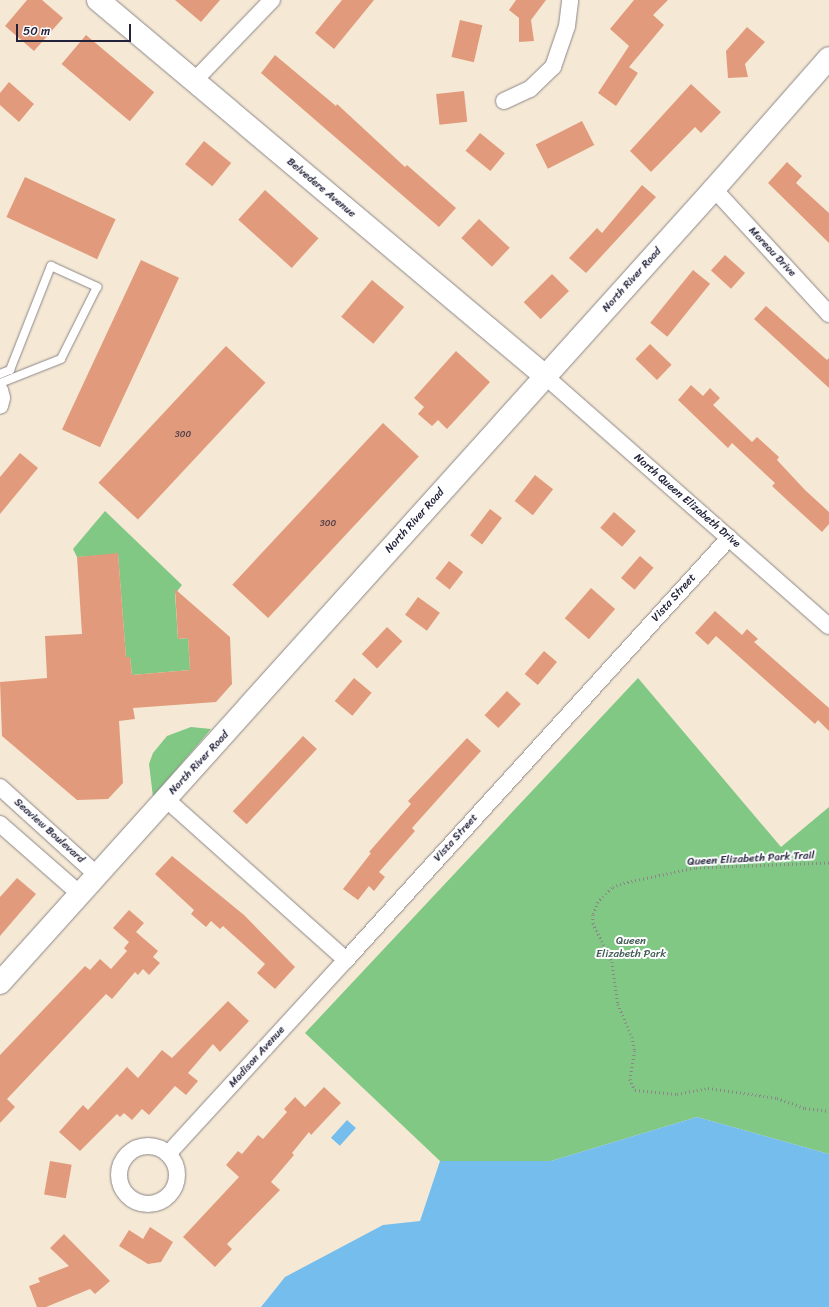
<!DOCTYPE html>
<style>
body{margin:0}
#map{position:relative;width:829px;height:1307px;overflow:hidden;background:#f5e9d5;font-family:Sriracha,sans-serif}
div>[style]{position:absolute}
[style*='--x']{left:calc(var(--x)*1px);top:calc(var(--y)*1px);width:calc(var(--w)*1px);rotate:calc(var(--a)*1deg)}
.green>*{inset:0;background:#80c884}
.water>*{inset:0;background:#75bded;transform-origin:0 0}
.building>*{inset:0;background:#e19b7c;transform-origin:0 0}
.path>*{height:2.5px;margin-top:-1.25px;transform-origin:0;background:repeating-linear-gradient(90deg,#8c8688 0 1px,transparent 0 4px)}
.roads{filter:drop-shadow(0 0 1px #8c8688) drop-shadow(0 0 1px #8c8688)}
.service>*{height:8px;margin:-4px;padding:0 4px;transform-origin:4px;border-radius:4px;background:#fff}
.minor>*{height:16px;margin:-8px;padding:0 8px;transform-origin:8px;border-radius:8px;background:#fff}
.minor>.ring{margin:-8px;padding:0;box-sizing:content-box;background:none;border:16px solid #fff;border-radius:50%}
.secondary>*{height:22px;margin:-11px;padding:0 11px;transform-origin:11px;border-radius:11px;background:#fff}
span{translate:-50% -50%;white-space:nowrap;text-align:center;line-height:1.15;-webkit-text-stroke:4px #fff;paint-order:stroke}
.number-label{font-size:9px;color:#52404b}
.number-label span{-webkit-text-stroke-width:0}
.street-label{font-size:11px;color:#22223b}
.park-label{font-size:11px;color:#435c55}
.scale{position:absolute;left:16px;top:24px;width:115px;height:18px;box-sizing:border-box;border:2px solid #22223b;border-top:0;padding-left:5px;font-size:12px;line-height:14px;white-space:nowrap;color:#22223b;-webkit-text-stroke:3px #fff;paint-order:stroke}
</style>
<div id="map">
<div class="green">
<i style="clip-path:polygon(105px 511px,182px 585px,175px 594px,178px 639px,188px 638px,190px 670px,132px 675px,130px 657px,126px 657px,118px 554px,77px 557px,73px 549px)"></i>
<i style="clip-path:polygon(638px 678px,781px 847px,829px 807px,829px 1154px,697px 1117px,551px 1161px,440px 1161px,305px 1033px)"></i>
<i style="clip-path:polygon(191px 727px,211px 729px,153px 797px,149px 764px,153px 753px,167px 736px)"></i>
</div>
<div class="water">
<i style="clip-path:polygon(697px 1117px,829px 1154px,829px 1307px,261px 1307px,285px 1277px,383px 1225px,420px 1221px,440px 1161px,551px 1161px)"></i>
<i style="left:347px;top:1120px;width:12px;height:24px;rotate:42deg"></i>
</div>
<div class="building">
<i style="clip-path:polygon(27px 0,42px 0,63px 18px,34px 51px,5px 26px)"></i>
<i style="clip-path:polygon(175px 0,220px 0,201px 22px)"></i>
<i style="clip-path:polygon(342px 0,374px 0,334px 49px,315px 33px)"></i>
<i style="clip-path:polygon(516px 0,546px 0,531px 20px,534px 41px,519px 42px,519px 18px,509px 10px)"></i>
<i style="clip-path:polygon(634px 0,668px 0,653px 15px,664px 25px,629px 67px,638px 73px,616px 106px,598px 93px,629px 46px,610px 29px)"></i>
<i style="left:460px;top:20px;width:23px;height:38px;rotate:13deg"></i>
<i style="clip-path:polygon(747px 27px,765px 42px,745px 64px,748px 77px,728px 78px,726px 51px)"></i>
<i style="left:86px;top:35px;width:89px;height:38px;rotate:40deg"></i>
<i style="clip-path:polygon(275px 55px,336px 106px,337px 104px,405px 167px,407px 165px,456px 208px,439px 227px,261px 73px)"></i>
<i style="clip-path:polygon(9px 82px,34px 104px,19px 122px,0 105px,0 93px)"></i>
<i style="clip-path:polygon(691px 84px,721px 112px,701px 133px,695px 127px,651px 172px,630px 151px)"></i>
<i style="left:464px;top:91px;width:31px;height:28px;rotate:84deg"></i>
<i style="left:582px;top:121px;width:27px;height:52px;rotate:63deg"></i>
<i style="left:480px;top:133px;width:32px;height:23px;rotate:39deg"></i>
<i style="left:204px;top:141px;width:35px;height:30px;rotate:39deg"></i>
<i style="clip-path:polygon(787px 162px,802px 176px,796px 183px,829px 213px,829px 243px,768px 183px)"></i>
<i style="left:25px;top:177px;width:100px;height:44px;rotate:25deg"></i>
<i style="clip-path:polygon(642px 185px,656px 197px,586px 273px,569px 258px,597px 228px,602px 233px)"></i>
<i style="left:265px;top:190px;width:72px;height:40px;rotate:42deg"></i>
<i style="left:479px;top:219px;width:42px;height:26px;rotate:43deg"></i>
<i style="left:725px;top:255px;width:27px;height:21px;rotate:42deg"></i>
<i style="left:141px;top:260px;width:42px;height:187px;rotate:25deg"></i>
<i style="left:693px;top:270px;width:22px;height:68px;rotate:39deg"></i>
<i style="left:552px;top:274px;width:24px;height:40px;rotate:45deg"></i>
<i style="left:372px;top:280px;width:42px;height:48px;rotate:40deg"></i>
<i style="clip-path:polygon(766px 306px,827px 360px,829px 358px,829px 388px,754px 319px)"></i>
<i style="left:650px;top:344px;width:30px;height:21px;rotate:44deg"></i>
<i style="left:226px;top:346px;width:54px;height:187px;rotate:43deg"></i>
<i style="clip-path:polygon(456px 351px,490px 382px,447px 429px,438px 420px,432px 426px,418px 414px,424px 407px,414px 398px)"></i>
<i style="clip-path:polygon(691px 385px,703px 396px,710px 388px,720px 398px,713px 405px,752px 442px,757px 437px,779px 457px,777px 460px,805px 490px,829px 512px,829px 524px,822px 532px,787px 500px,772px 486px,775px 483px,732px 443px,728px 448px,678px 400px)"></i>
<i style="left:383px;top:423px;width:49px;height:221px;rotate:43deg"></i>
<i style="clip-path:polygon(20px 453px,38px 468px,0 514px,0 477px)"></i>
<i style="left:535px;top:475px;width:23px;height:33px;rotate:38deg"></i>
<i style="left:490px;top:509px;width:15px;height:33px;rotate:37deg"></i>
<i style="left:614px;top:512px;width:29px;height:21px;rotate:41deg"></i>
<i style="clip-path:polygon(118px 553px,126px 657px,130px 657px,132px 675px,190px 670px,188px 638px,178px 639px,175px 589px,230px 637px,232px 684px,216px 702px,133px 708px,135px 719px,119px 721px,123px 783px,108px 799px,77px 800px,2px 736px,0 682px,47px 678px,45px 636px,82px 634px,77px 557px)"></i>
<i style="left:640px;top:556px;width:18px;height:29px;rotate:41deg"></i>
<i style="left:449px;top:561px;width:18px;height:22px;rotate:38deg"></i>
<i style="left:591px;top:588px;width:32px;height:40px;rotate:41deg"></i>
<i style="left:418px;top:597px;width:27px;height:22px;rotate:36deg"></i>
<i style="clip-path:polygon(715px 611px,742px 635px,747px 629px,758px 639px,754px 642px,829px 708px,829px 731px,818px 720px,815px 724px,716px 636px,708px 645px,695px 633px)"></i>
<i style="left:387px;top:627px;width:21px;height:37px;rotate:43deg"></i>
<i style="left:544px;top:651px;width:17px;height:30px;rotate:40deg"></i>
<i style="left:354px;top:678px;width:23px;height:30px;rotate:40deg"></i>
<i style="left:507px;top:691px;width:19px;height:33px;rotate:43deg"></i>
<i style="left:303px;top:736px;width:19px;height:103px;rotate:43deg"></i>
<i style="clip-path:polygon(467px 738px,481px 751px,412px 828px,415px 831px,379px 872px,385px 877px,374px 891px,369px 886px,358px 900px,343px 889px,371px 853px,369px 852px,411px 804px,408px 801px)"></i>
<i style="clip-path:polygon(172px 856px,244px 915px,295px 967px,275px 989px,257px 973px,265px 964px,223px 926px,220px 929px,211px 921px,206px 927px,191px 914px,194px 910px,155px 874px)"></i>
<i style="clip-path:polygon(17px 878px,36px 894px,0 936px,0 897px)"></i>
<i style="clip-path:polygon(129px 910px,144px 923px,136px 932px,158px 951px,153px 957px,160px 963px,149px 975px,143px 969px,138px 975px,135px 972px,112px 999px,106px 994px,7px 1099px,15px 1107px,0 1123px,0 1055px,85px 966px,90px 970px,100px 959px,111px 969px,127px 951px,124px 948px,129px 942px,113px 928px)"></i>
<i style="clip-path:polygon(228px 1001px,249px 1021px,220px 1052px,213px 1044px,188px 1073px,198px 1081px,186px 1095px,175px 1086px,149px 1115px,142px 1109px,132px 1120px,124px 1113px,120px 1117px,117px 1114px,80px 1151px,59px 1132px,83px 1105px,88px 1110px,127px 1067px,138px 1078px,162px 1050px,172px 1058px)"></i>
<i style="clip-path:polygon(324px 1087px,341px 1103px,311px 1135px,309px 1132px,292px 1153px,294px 1155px,271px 1182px,280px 1190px,227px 1244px,232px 1249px,215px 1267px,183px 1237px,239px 1177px,226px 1165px,238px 1151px,242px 1154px,258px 1135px,263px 1139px,287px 1112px,284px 1109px,295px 1097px,305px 1107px)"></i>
<i style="left:50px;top:1161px;width:22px;height:34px;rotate:10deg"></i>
<i style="clip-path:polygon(150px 1227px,173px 1242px,161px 1262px,148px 1264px,119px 1246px,129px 1230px,143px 1239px)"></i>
<i style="clip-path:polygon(64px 1234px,110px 1281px,95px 1294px,90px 1289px,46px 1307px,37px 1307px,29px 1286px,40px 1282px,38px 1278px,69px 1266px,50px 1248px)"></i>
</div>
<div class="path">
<i style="--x:829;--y:863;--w:134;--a:177.9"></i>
<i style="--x:695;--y:868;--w:76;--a:167.8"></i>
<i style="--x:621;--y:884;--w:10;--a:156"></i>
<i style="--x:612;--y:888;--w:20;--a:135"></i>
<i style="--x:598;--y:902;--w:14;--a:111"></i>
<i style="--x:593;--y:915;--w:8;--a:90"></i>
<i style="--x:593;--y:923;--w:43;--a:64"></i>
<i style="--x:612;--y:962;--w:42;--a:81.9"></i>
<i style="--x:618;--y:1004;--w:36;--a:67"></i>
<i style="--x:632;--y:1037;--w:14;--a:78"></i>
<i style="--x:635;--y:1051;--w:28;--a:100"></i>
<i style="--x:630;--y:1079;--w:12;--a:66"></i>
<i style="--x:635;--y:1090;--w:42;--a:5.4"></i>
<i style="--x:677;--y:1094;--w:32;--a:-11"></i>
<i style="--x:708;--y:1088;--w:70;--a:8.2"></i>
<i style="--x:777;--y:1098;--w:30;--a:20"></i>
<i style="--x:805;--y:1108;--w:24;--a:7"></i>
</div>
<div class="roads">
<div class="service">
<i style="--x:0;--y:374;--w:11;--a:-22"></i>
<i style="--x:10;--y:370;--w:112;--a:-68.5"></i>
<i style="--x:51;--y:266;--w:51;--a:24.5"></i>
<i style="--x:97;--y:287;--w:80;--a:116.6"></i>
<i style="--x:61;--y:359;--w:66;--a:158.5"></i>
</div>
<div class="minor">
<i style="--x:195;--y:80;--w:111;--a:-46.1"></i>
<i style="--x:504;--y:101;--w:29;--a:-25"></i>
<i style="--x:530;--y:89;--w:32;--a:-44"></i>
<i style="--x:553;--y:67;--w:43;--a:-71.1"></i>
<i style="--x:567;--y:26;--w:26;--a:-83"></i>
<i style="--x:714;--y:189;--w:170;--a:47.4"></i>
<i style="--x:545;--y:376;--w:378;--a:41.4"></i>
<i style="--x:0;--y:390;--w:8;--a:76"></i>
<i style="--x:2;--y:398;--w:8;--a:104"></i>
<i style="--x:0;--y:787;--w:131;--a:42.2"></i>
<i style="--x:166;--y:799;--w:241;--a:41.8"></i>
<i style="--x:346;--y:960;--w:570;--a:-47.77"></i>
<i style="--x:0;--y:824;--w:108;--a:41.2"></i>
<i class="ring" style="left:119px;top:1146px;width:42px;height:42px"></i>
<i style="--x:168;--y:1154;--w:263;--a:-47.5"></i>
</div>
<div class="secondary">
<i style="--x:98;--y:0;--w:584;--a:40.07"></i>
<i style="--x:0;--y:983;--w:1068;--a:-48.04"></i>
<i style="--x:714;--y:189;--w:174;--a:-48.7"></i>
</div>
</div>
<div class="number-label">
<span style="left:183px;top:434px">300</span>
<span style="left:328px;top:523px">300</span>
</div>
<div class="street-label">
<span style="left:321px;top:188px;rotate:40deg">Belvedere Avenue</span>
<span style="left:772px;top:252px;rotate:47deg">Moreau Drive</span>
<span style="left:632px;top:280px;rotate:-48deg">North River Road</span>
<span style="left:687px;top:501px;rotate:41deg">North Queen Elizabeth Drive</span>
<span style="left:415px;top:521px;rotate:-48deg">North River Road</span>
<span style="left:674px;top:598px;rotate:-48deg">Vista Street</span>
<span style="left:199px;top:763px;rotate:-47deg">North River Road</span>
<span style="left:49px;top:831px;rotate:42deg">Seaview Boulevard</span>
<span style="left:456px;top:838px;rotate:-48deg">Vista Street</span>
<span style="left:751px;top:859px;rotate:-3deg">Queen Elizabeth Park Trail</span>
<span style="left:257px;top:1057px;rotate:-48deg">Madison Avenue</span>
</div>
<div class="park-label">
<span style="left:631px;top:948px">Queen<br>Elizabeth Park</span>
</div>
<div class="scale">50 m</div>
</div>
